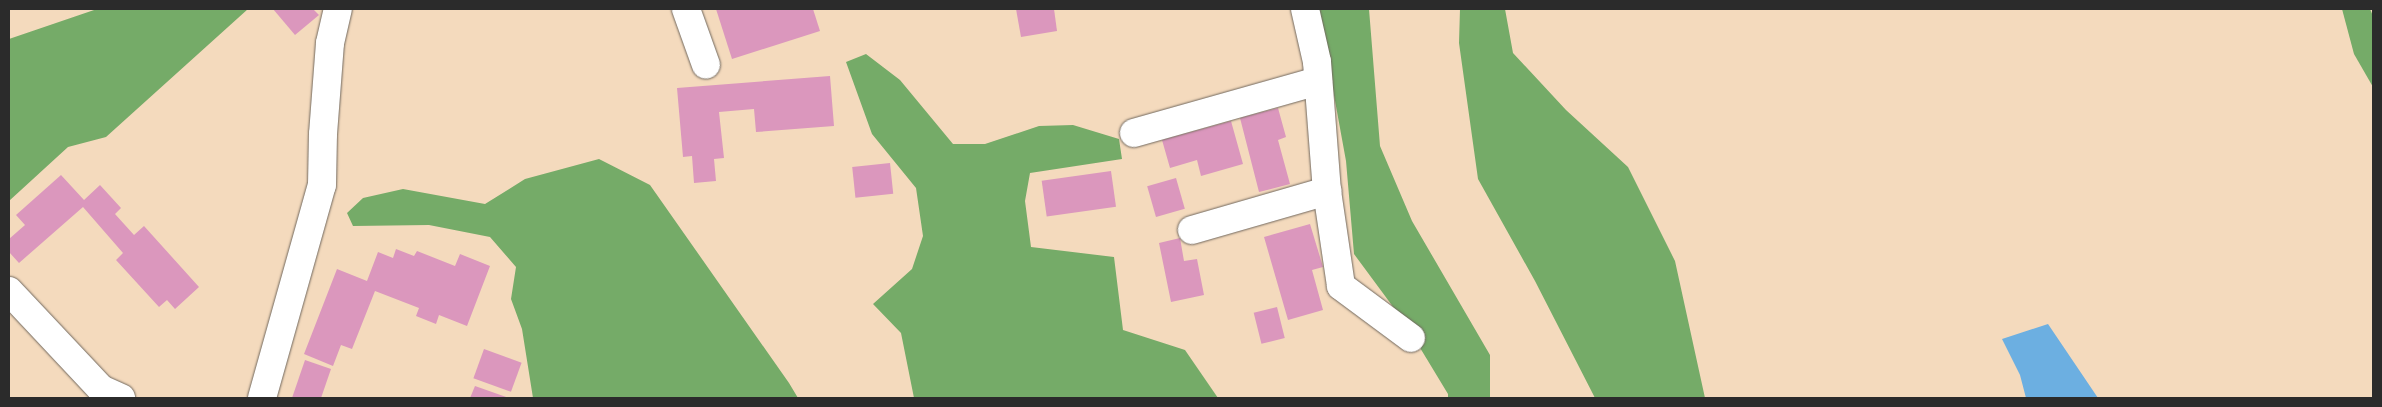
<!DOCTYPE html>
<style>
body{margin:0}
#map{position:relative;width:2382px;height:407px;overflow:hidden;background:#f4dabd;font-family:"Libre Bodoni",serif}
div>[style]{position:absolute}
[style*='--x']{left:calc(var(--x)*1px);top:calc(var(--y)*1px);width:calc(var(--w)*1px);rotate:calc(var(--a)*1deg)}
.forest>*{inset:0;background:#75ab68}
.water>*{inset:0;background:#6cafe1}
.building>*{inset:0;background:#db97bd;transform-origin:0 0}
.roads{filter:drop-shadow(0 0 1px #71685e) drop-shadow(0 0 1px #71685e)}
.minor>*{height:28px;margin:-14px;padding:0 14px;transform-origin:14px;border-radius:14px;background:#fff}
span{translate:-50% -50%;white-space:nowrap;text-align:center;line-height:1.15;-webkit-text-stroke:4.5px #fcf5e5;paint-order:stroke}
.frame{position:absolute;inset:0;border:10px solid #2b2b2b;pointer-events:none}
</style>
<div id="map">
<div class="forest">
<i style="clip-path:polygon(97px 9px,248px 9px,106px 137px,68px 147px,9px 201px,9px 39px)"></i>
<i style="clip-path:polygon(1316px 9px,1369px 9px,1380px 146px,1412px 221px,1490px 355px,1490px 398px,1448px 398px,1448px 394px,1405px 323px,1354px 254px,1346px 161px,1321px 24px)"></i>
<i style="clip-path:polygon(1460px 9px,1505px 9px,1513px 53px,1566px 110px,1628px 167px,1675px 261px,1705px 398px,1595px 398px,1535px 281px,1478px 179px,1459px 43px)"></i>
<i style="clip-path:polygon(2342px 9px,2370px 9px,2373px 16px,2373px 87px,2354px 54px)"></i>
<i style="clip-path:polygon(866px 54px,900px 80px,953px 144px,985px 144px,1039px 126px,1073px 125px,1119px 139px,1122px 159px,1030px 173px,1025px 201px,1031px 247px,1114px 257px,1123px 330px,1185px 350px,1218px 398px,914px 398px,901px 333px,873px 304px,912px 269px,923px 236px,916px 188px,872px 134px,846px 62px)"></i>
<i style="clip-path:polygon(599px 159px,650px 185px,789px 383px,798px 398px,533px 398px,522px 329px,511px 299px,516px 267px,490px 237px,429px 225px,353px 226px,347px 213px,363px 198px,403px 189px,485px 204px,525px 179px)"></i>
</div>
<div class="water">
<i style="clip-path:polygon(2048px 324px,2098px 398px,2026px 398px,2020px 375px,2002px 339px)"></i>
</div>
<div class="building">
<i style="clip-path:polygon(273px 9px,313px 9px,319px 15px,295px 35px)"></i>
<i style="clip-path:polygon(716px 9px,813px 9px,820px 31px,732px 59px)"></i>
<i style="clip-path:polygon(1016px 9px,1054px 9px,1057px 31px,1021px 37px)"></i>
<i style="clip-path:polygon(830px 76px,834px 126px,756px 132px,754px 109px,719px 112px,724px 158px,714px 159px,716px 181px,694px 183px,692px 156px,683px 157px,677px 88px)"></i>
<i style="clip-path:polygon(1278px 108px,1286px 137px,1278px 140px,1290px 184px,1259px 192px,1240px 118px)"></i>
<i style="clip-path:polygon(1231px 121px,1243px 164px,1201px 176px,1197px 160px,1170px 168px,1162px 140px)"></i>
<i style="left:890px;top:163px;width:31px;height:38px;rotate:84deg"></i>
<i style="left:1111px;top:171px;width:36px;height:70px;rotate:82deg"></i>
<i style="clip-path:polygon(61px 175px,84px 200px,100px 185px,121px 208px,115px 214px,134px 235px,144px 226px,199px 287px,175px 309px,167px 300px,159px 307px,116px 260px,123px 253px,83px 207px,19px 263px,9px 252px,9px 239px,25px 225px,16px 215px)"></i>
<i style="left:1176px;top:178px;width:32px;height:30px;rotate:74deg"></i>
<i style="clip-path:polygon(1310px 224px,1323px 267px,1312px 270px,1323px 310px,1288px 320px,1264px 237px)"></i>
<i style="clip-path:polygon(1180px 238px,1184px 261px,1197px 259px,1204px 295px,1171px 302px,1159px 243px)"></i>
<i style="clip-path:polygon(396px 249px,414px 256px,417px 251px,455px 266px,460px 254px,490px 266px,467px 326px,439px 315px,436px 324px,416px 316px,419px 308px,375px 291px,352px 349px,341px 345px,333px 366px,304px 354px,337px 269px,367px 281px,378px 252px,393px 258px)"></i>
<i style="left:1277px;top:307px;width:32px;height:24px;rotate:76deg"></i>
<i style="left:484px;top:349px;width:40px;height:31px;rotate:20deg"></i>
<i style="clip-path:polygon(305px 360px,331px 369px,321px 398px,292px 398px)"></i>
<i style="clip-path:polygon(475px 386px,509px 398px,470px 398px)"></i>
</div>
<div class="roads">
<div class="minor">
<i style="--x:686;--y:9;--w:59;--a:70.3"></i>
<i style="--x:1305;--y:9;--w:54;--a:77.2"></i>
<i style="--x:1317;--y:62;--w:129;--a:85.6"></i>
<i style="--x:1327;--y:191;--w:96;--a:81.6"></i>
<i style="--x:1341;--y:286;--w:87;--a:36.6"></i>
<i style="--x:1134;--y:133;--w:191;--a:-15.8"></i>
<i style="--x:1192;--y:230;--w:141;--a:-16.1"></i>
<i style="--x:9;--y:291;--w:134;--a:46.8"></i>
<i style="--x:101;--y:389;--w:22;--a:24"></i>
<i style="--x:262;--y:398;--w:221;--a:-74.3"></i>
<i style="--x:322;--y:185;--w:51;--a:-88.9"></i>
<i style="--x:323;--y:134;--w:91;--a:-85.6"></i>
<i style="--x:330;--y:43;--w:35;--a:-77"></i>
</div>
</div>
<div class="frame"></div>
</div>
